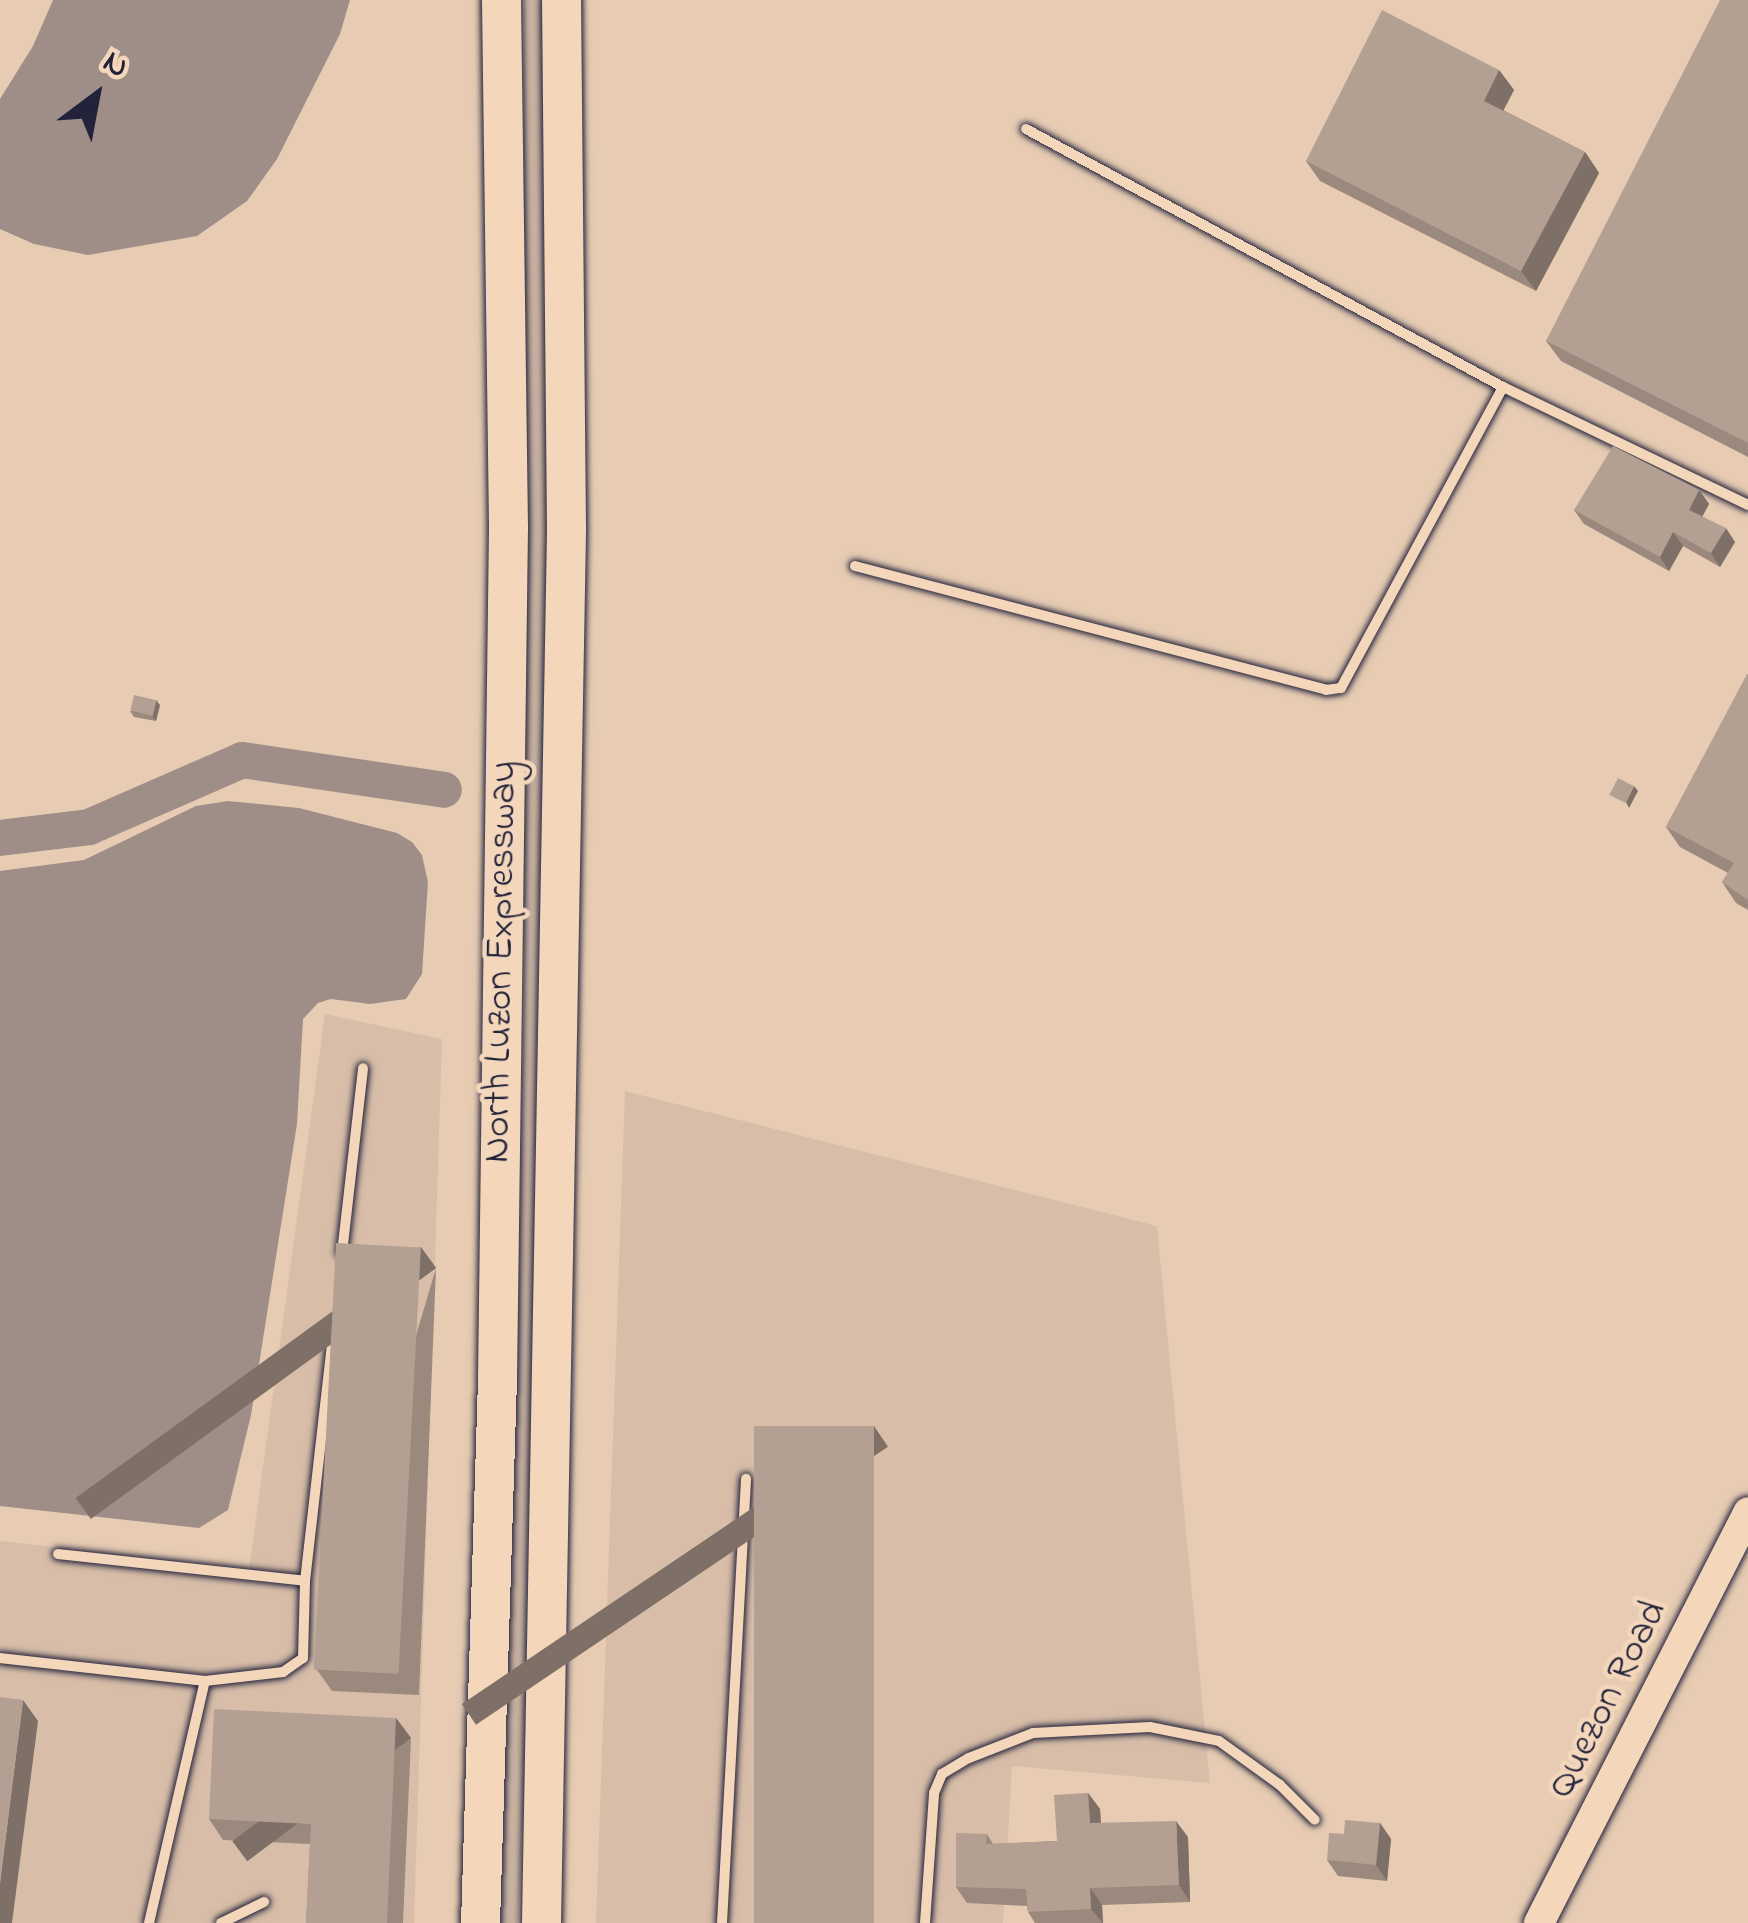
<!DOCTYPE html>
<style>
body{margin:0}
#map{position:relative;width:1748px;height:1923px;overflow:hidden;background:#e7ccb3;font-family:"Indie Flower",sans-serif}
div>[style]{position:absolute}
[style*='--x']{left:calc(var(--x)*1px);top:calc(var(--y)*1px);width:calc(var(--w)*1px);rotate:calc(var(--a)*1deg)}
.built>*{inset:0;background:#d8bea9}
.green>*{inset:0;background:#cab3a2}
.water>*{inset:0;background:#9e8e87}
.river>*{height:36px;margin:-18px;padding:0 18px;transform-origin:18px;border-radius:18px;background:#9e8e87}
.roads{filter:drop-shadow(0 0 3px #22223b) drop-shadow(0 0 3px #22223b)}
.service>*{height:10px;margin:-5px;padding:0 5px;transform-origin:5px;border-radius:5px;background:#f4d7bb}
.secondary>*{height:30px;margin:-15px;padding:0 15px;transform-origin:15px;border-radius:15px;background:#f4d7bb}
.motorway>*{height:39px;margin:-19.5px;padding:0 19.5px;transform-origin:19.5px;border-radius:19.5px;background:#f4d7bb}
.wall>*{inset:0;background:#9b897e}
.shaded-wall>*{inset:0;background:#7e6f67;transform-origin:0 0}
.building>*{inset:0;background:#b49f93;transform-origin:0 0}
span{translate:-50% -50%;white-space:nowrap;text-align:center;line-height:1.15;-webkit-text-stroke:9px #f4d7bb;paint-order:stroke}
.street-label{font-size:39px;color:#22223b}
.north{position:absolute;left:36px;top:36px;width:120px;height:120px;-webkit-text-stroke:9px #f4d7bb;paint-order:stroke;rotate:32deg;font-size:33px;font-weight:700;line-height:48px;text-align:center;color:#22223b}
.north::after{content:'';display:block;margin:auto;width:42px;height:54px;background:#22223b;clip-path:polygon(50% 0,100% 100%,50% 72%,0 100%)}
</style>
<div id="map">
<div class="built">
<i style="clip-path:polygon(325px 1014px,442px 1039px,414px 1923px,0 1923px,0 1541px,249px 1569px)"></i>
<i style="clip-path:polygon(625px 1091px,1157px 1226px,1210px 1783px,1012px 1766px,1003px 1923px,596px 1923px)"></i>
</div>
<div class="green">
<i style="clip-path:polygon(524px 0,546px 0,546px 720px,529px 1669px,518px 1923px,500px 1923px,524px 1011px)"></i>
</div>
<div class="water">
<i style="clip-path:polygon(53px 0,350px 0,340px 34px,277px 159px,247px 201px,197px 236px,88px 255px,34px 244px,0 229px,0 99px,33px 46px)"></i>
<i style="clip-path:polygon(228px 801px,299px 808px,397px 833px,412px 842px,422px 855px,428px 882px,422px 974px,406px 999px,370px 1004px,331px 999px,318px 1003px,303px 1019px,297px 1124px,251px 1415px,228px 1510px,199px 1528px,0 1506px,0 871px,84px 860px,196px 806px)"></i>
</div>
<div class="river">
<i style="--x:0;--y:838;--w:90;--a:-7"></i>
<i style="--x:89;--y:827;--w:167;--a:-23.6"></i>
<i style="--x:242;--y:760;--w:204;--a:8.4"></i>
</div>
<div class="roads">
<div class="service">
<i style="--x:1026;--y:129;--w:542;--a:28.41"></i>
<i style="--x:1503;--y:387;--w:272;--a:25.7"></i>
<i style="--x:855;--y:566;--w:487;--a:14.7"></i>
<i style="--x:1326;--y:690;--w:15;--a:-8"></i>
<i style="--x:1341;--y:688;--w:342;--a:-61.7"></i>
<i style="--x:342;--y:1253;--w:186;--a:-83.5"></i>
<i style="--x:58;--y:1554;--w:248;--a:6.2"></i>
<i style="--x:0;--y:1658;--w:206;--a:6.4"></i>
<i style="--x:149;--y:1923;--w:248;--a:-77"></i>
<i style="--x:205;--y:1681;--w:79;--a:-6.6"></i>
<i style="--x:283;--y:1672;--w:24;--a:-35"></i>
<i style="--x:303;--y:1658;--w:77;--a:-88.5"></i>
<i style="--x:305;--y:1581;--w:246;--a:-83.5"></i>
<i style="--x:221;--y:1923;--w:48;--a:-26"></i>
<i style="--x:722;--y:1923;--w:445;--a:-86.9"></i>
<i style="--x:925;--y:1923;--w:130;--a:-86"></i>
<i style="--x:934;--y:1793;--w:21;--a:-67"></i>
<i style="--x:942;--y:1774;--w:31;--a:-31"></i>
<i style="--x:969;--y:1758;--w:69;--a:-21.3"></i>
<i style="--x:1033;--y:1733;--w:117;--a:-2.9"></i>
<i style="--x:1150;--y:1727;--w:70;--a:11.5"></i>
<i style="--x:1219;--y:1741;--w:75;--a:35.8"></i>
<i style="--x:1280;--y:1785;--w:49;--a:45"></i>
</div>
<div class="secondary">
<i style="--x:1539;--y:1923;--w:461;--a:-63"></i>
</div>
<div class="motorway">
<i style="--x:480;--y:1923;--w:544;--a:-88.21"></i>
<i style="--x:497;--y:1379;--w:852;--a:-89.26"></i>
<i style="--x:508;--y:527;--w:527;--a:-90.76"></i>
<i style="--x:541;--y:1923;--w:1396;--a:-88.97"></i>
<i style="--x:566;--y:527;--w:527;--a:-90.54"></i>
</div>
</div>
<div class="wall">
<i style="clip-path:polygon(1748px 0,1748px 457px,1561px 361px,1546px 341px)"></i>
<i style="clip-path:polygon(1499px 70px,1514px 90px,1503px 110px,1585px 152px,1599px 173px,1536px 291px,1320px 181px,1306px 161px)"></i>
<i style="clip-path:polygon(1699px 490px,1709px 504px,1702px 516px,1735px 542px,1720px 567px,1683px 546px,1669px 571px,1584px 524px,1574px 510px)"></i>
<i style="clip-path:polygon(1748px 674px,1748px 910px,1736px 903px,1722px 882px,1728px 873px,1680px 847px,1666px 827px)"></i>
<i style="clip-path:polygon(160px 705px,156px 721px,134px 717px,130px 711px)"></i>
<i style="clip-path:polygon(436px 1268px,419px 1695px,332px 1691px,317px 1670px)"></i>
<i style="clip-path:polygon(396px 1718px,411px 1738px,403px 1923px,306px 1923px,310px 1844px,223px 1840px,209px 1819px)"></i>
<i style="clip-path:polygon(1088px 1793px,1100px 1809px,1101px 1823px,1188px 1837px,1190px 1902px,1102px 1905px,1103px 1923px,1035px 1923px,1028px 1912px,1027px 1906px,967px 1903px,956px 1887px,987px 1834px,993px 1844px,1057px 1841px)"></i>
<i style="clip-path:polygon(1380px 1823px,1391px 1839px,1387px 1881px,1338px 1876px,1327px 1860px,1344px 1834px)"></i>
</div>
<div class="shaded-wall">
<i style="clip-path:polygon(1499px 70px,1514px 90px,1498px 121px,1484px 101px)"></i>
<i style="clip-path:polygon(1585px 152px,1599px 173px,1536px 291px,1521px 271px)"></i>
<i style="clip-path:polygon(1699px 490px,1709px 504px,1699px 523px,1689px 510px)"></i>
<i style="clip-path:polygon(1726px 528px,1735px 542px,1720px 567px,1711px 553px)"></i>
<i style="clip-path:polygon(1673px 532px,1683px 546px,1669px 571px,1660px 557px)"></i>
<i style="clip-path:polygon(156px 700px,160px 705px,156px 721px,152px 716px)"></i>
<i style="clip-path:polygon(1634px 786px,1638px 791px,1629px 808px,1626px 802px)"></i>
<i style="left:421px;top:1247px;width:26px;height:427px;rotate:54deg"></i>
<i style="left:874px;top:1426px;width:25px;height:497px;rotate:56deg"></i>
<i style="clip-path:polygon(23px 1700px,38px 1721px,12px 1923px,0 1923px,0 1883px)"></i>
<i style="left:396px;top:1718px;width:25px;height:205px;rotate:53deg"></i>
<i style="clip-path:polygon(1088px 1793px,1100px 1809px,1102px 1840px,1090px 1823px)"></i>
<i style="clip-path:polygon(1176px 1821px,1188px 1837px,1190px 1902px,1179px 1885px)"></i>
<i style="clip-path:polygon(1380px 1823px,1391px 1839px,1387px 1881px,1376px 1865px)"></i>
<i style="clip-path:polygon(1090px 1888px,1102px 1905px,1103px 1923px,1091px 1909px)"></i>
</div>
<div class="building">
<i style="clip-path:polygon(1720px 0,1748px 0,1748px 443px,1546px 341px)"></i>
<i style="clip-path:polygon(1382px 10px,1499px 70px,1484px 101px,1585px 152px,1521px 271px,1306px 161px)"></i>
<i style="clip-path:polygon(1613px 446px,1699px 490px,1689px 510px,1726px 528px,1711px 553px,1673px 532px,1660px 557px,1574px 510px)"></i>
<i style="clip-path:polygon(1747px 674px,1748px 674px,1748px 900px,1722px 882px,1734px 863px,1666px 827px)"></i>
<i style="left:134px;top:695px;width:23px;height:16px;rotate:13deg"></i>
<i style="left:1618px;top:778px;width:18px;height:19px;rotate:27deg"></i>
<i style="left:336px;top:1243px;width:85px;height:427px;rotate:3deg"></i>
<i style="left:754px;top:1426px;width:120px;height:497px"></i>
<i style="clip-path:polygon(0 1697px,23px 1700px,0 1883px)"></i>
<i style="clip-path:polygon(214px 1709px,396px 1718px,387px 1923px,306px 1923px,311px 1824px,209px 1819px)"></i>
<i style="clip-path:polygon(1088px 1793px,1090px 1823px,1176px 1821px,1179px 1885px,1090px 1888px,1091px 1909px,1028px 1912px,1026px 1889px,956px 1887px,956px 1833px,987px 1834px,986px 1844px,1057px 1841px,1054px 1795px)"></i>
<i style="clip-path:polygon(1345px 1820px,1380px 1823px,1376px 1865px,1327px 1860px,1329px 1833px,1344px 1834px)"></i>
</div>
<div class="street-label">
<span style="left:502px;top:962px;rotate:-89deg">North Luzon Expressway</span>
<span style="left:1609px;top:1700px;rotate:-63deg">Quezon Road</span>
</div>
<div class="north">N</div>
</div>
